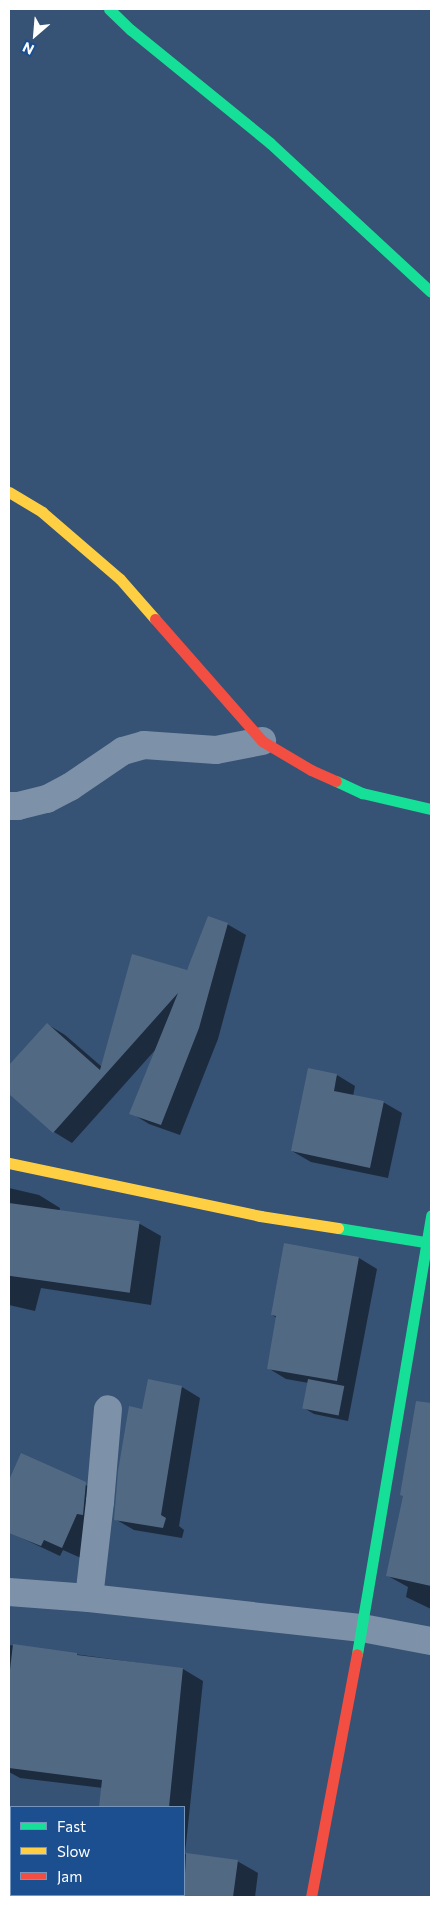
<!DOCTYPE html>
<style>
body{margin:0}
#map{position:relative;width:440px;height:1906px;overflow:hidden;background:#365274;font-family:Commissioner,sans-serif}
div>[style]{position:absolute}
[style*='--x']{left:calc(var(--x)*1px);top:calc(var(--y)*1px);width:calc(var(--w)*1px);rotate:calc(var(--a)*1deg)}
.shadow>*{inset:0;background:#0007}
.building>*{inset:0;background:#526984;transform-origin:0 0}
.street>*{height:28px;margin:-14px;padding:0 14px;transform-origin:14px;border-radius:14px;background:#7d92a8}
.fast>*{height:11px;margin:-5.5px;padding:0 5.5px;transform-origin:5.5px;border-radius:5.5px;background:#16e098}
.slow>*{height:11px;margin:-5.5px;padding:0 5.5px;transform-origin:5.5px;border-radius:5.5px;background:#ffcf43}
.jam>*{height:11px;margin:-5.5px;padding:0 5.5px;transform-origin:5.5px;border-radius:5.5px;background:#f24e42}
span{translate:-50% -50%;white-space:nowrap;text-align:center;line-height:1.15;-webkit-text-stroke:5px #1b4f8f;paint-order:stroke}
.frame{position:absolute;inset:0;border:10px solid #fff;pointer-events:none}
.legend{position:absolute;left:10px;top:1806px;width:175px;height:90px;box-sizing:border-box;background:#1b4f8f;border:1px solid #7695bc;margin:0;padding:6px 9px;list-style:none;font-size:15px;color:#fff}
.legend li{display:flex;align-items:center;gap:10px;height:25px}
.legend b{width:25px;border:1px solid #7695bc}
.north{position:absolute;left:10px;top:10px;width:50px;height:50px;-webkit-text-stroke:4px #1b4f8f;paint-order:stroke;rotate:207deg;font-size:14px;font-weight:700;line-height:20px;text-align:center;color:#fff}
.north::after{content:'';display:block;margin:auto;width:18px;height:22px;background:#fff;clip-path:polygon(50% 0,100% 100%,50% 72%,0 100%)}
</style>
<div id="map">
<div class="shadow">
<i style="clip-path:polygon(227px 924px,246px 935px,218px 1039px,180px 1135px,149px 1124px,131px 1113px,157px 1048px,72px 1143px,54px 1132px,9px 1093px,9px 1067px,47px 1024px,65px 1035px,102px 1067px)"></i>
<i style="clip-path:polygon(337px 1075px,355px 1086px,353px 1096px,383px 1102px,402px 1113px,388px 1178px,311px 1162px,292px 1151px)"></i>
<i style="clip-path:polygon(9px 1188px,39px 1195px,60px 1208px,59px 1212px,140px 1224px,161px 1236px,151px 1305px,41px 1288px,35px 1311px,9px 1305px)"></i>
<i style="clip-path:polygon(285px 1245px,359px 1258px,377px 1269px,348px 1421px,314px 1414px,304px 1408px,309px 1383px,286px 1379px,268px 1368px,277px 1318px,272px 1315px)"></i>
<i style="clip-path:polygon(182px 1387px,200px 1398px,179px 1526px,184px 1530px,182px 1538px,134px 1530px,115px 1519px,143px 1410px)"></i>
<i style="clip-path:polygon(410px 1446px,431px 1450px,431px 1609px,406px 1597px,408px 1587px,388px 1576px,404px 1496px)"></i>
<i style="clip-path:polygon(22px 1454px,104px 1494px,81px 1558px,63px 1550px,60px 1556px,9px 1532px,9px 1483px)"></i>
<i style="clip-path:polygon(9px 1645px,183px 1669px,203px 1681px,185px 1854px,237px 1861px,258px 1873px,255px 1897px,81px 1897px,81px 1895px,184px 1895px,184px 1807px,100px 1807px,103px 1788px,20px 1778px,9px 1772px)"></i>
</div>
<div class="building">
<i style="clip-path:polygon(208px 916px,228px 923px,199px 1028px,161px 1125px,129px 1114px,178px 993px,53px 1133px,9px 1094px,9px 1065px,47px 1023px,100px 1070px,132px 954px,187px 970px)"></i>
<i style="clip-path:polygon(308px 1068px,337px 1074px,334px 1091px,384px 1101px,370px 1168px,291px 1151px)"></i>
<i style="left:9px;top:1203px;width:132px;height:72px;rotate:8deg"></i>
<i style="clip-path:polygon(284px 1243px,359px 1257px,337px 1381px,267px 1369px,276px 1316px,271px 1315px)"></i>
<i style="clip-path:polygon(148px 1379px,182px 1386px,161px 1515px,166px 1518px,163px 1528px,114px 1520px,118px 1471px,129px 1406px,142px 1409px)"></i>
<i style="left:308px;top:1379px;width:37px;height:30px;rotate:11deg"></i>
<i style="clip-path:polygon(416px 1401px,431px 1403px,431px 1586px,386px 1576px,403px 1496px,400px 1495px)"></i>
<i style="clip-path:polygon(21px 1453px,86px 1482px,83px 1515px,77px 1514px,62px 1548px,44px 1540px,41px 1546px,9px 1533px,9px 1480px)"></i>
<i style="clip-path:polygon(13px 1644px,77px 1653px,77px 1655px,183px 1668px,169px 1807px,99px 1807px,102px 1780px,9px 1768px,9px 1678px)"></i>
<i style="clip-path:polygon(186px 1853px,238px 1860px,233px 1897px,180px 1897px,181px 1895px,184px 1895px)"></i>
</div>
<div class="street">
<i style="--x:9;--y:806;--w:9;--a:0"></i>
<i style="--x:18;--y:806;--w:30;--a:-14"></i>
<i style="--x:47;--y:799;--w:26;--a:-28"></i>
<i style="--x:70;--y:787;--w:64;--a:-34.2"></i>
<i style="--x:123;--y:751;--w:22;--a:-16"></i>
<i style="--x:144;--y:745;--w:72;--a:4"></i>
<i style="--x:216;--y:750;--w:47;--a:-11.1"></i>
<i style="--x:9;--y:1592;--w:80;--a:4.3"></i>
<i style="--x:89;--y:1598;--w:275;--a:6.3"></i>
<i style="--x:362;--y:1628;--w:70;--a:10.7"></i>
<i style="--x:89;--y:1598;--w:97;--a:-83.5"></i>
<i style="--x:100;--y:1502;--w:93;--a:-85.1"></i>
</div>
<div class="fast">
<i style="--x:109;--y:9;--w:30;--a:44"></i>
<i style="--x:131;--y:30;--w:179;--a:39.1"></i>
<i style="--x:270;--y:143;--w:219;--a:42.8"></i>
<i style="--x:336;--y:781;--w:29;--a:25"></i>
<i style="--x:362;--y:793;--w:71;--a:13.1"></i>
<i style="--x:338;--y:1228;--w:94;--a:9.2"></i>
<i style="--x:357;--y:1654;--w:445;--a:-80.4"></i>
</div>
<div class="slow">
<i style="--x:9;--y:492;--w:39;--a:31"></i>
<i style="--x:42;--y:512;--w:103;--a:40.7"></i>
<i style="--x:120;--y:579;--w:53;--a:48.8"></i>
<i style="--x:9;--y:1163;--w:257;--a:11.9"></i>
<i style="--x:260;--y:1216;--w:79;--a:8.7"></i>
</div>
<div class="jam">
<i style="--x:155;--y:619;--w:162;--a:48.7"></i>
<i style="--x:262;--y:741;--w:57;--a:30.6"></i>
<i style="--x:311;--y:770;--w:27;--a:24"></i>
<i style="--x:311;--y:1897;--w:247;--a:-79.3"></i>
</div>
<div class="frame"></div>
<ul class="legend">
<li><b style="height:6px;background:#16e098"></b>Fast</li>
<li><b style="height:6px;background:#ffcf43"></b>Slow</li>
<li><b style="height:6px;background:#f24e42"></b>Jam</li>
</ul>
<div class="north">N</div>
</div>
